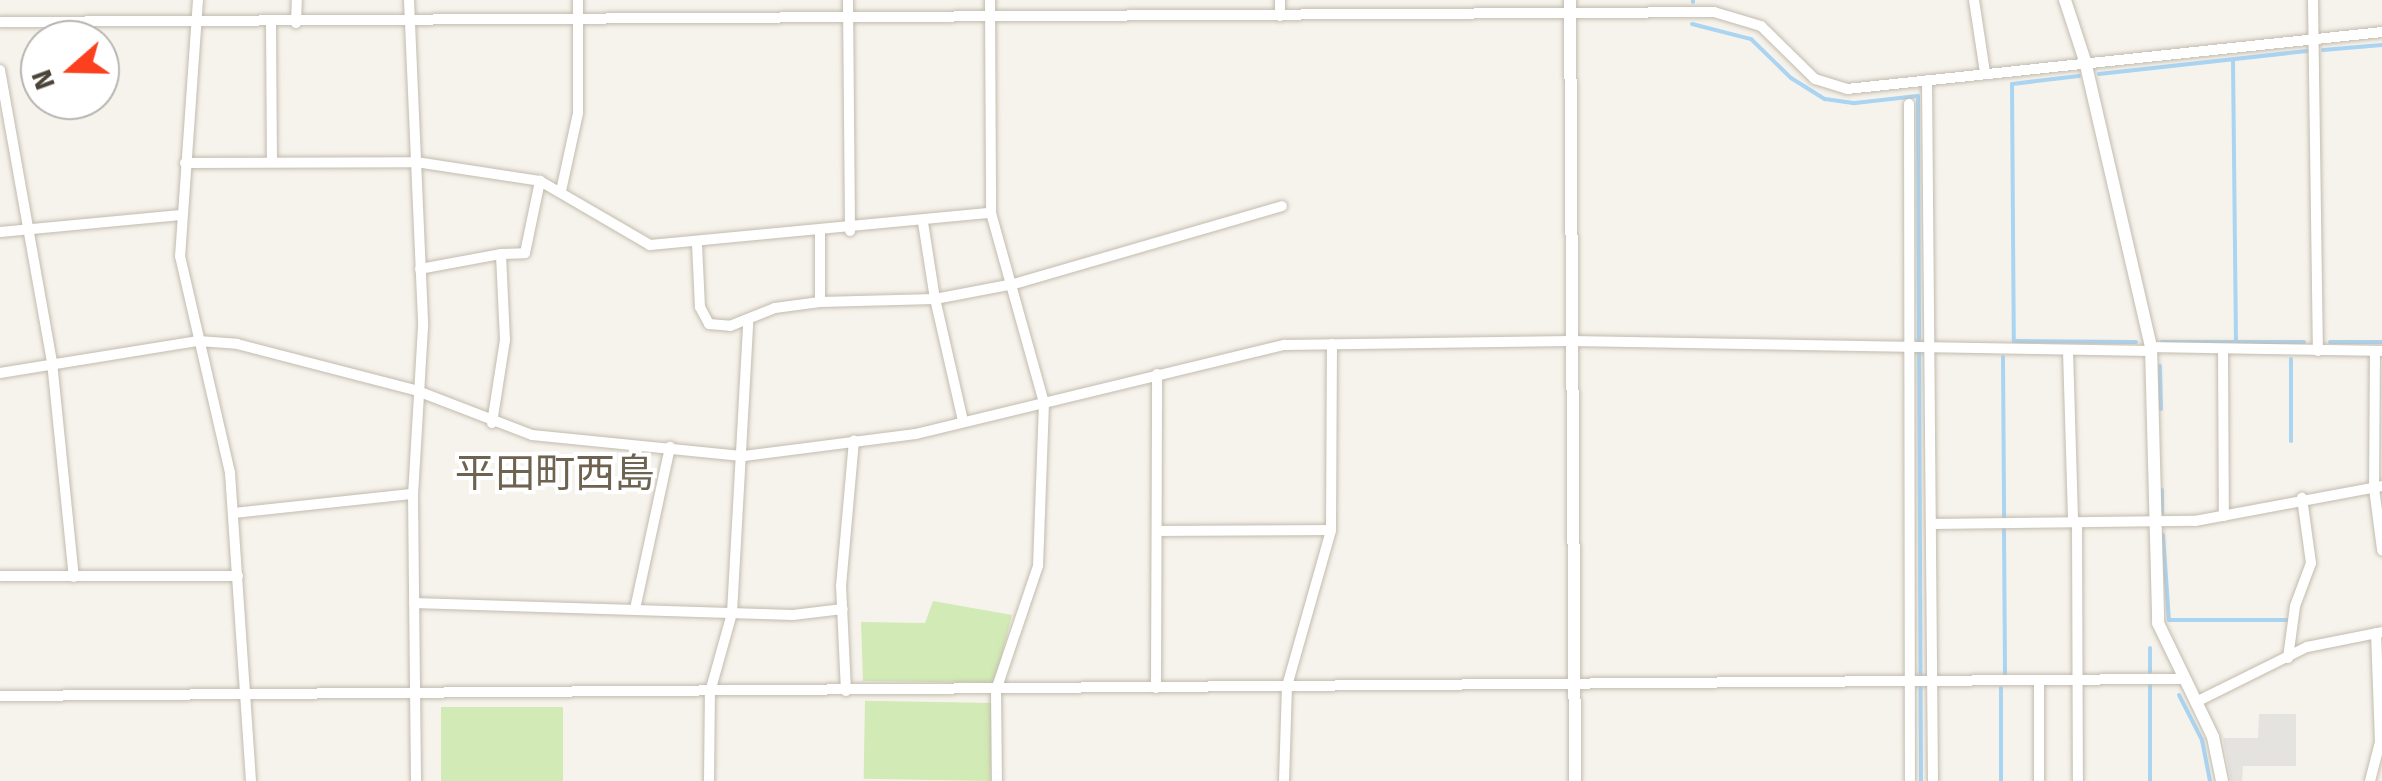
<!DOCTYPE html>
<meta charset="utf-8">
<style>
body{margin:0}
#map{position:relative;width:2382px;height:781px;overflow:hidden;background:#f6f3ec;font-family:"Fira Sans","Noto Sans JP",sans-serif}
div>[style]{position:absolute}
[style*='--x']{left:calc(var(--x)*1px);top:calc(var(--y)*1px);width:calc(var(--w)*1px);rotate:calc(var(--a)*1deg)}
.green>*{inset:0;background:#d2eab5;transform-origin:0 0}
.parking>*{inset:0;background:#e5e3e0}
.stream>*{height:4px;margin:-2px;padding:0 2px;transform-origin:2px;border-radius:2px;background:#a9d4f2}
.roads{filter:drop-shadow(0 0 2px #c2bbae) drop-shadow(0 0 2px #c2bbae)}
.minor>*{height:10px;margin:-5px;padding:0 5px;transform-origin:5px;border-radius:5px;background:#fff}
.tertiary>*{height:12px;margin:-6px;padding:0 6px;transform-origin:6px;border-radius:6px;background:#fff}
span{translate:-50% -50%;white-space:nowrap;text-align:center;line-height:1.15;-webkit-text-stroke:8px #fff;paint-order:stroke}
.quarter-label{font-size:40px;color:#6e6250}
.north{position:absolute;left:20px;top:20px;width:100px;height:100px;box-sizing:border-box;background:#fff;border:2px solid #b7b4b0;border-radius:50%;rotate:250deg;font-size:28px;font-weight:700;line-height:40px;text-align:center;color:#4b4439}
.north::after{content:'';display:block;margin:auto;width:35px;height:45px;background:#fc3f1d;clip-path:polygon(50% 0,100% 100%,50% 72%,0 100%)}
</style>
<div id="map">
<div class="green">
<i style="clip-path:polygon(933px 601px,1012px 615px,995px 683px,863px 681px,861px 622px,925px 623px)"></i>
<i style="left:992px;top:703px;width:78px;height:127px;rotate:91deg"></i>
<i style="left:563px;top:707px;width:74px;height:122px;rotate:90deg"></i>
</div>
<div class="parking">
<i style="clip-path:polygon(2259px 714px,2296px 714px,2296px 766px,2243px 766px,2242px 781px,2231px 781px,2223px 738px,2258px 738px)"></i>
</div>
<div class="stream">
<i style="--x:1693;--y:2;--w:2;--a:-90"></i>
<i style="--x:1692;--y:24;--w:61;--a:14.3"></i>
<i style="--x:1751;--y:39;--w:56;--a:44.3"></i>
<i style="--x:1791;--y:78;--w:40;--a:32"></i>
<i style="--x:1825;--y:99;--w:30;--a:8"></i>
<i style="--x:1855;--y:103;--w:63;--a:-6.3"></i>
<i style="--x:1918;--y:96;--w:685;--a:89.75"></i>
<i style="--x:2323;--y:50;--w:59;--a:-4.8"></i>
<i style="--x:2233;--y:59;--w:283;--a:89.4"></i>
<i style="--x:2099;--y:74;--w:209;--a:-6.3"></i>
<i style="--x:2079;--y:76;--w:67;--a:173.2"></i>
<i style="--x:2012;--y:84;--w:257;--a:89.6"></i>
<i style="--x:2014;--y:341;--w:122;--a:0.5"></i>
<i style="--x:2162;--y:342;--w:142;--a:0"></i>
<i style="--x:2330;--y:342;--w:52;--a:0"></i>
<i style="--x:2003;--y:357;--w:160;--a:89.6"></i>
<i style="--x:2160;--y:366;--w:43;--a:88.7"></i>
<i style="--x:2291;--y:441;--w:82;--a:-90"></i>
<i style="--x:2162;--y:490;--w:23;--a:90"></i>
<i style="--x:2004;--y:529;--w:145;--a:89.6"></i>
<i style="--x:2163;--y:535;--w:85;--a:86"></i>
<i style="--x:2169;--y:620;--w:119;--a:0"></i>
<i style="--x:2150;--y:648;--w:24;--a:90"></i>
<i style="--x:2150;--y:686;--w:95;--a:90"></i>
<i style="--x:2001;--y:688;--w:93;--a:90"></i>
<i style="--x:2179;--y:695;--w:51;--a:62.9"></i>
<i style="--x:2202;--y:740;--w:42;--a:79"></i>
</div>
<div class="roads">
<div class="minor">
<i style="--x:198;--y:0;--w:257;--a:94"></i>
<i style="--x:180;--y:256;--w:223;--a:77"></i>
<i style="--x:230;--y:473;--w:309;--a:86.1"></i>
<i style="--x:409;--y:0;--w:327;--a:87.5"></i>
<i style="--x:423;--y:327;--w:167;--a:93.4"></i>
<i style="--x:413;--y:494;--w:287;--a:89.4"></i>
<i style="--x:848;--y:0;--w:231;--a:89.5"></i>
<i style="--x:990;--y:0;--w:213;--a:89.7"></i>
<i style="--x:991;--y:213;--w:197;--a:74.4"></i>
<i style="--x:1044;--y:403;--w:163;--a:92.1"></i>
<i style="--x:1038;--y:566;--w:131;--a:108.7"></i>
<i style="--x:996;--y:690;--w:91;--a:89.4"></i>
<i style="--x:1280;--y:0;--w:16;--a:90"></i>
<i style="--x:1974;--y:0;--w:74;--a:81.4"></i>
<i style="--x:2313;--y:0;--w:351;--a:89.2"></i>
<i style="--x:0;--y:22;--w:1714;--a:-0.33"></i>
<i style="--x:1714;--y:12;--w:49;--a:16.6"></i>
<i style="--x:1761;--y:26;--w:76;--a:44.5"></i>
<i style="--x:1815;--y:79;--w:34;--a:17"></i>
<i style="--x:1847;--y:89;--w:538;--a:-6.08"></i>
<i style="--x:271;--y:23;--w:138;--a:89.6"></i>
<i style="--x:296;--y:23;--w:23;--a:-88"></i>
<i style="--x:0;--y:70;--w:297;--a:79.9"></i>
<i style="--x:52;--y:362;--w:216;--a:84.2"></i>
<i style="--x:1927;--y:80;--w:701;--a:89.51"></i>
<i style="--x:1909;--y:104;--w:677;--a:89.92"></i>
<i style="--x:185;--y:163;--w:231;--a:-0.2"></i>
<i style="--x:416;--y:162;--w:125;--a:8.7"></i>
<i style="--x:540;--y:181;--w:127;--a:30.2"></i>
<i style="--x:650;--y:245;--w:342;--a:-5.4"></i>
<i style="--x:561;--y:191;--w:80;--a:-77.7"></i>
<i style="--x:578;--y:113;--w:113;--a:-90"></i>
<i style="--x:0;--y:232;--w:182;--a:-5.4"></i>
<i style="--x:697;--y:244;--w:63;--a:87.3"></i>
<i style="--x:700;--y:307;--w:19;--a:62"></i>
<i style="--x:709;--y:324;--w:21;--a:5"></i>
<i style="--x:730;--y:326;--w:48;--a:-21.8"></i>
<i style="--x:775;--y:308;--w:45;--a:-7.6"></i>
<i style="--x:820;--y:302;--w:69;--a:-90"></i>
<i style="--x:420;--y:269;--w:82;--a:-10.5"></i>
<i style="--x:820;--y:302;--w:115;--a:-1.5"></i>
<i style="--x:935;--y:299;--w:78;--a:-98.9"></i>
<i style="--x:2151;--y:347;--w:231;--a:1"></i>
<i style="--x:2223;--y:349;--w:167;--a:89.7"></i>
<i style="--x:2068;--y:350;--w:172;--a:88.3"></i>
<i style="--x:2375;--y:351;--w:137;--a:90.4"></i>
<i style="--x:2374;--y:488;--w:63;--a:82.6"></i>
<i style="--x:0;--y:373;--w:201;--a:-9.2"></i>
<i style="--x:198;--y:341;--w:39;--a:4"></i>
<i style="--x:237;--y:344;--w:184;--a:14.5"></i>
<i style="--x:415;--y:390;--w:125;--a:21"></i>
<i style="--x:532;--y:435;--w:213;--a:5.7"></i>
<i style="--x:744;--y:456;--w:173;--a:-7.3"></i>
<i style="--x:916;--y:434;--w:379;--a:-13.6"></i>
<i style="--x:1284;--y:345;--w:287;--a:-0.8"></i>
<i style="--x:1571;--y:341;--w:580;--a:0.99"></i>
<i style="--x:963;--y:421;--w:125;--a:-102.9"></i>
<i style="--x:935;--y:299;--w:80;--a:-10.8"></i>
<i style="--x:1014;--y:284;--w:279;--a:-16.2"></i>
<i style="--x:492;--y:423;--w:84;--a:-81.1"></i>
<i style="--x:505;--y:340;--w:86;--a:-92.7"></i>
<i style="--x:501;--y:254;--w:24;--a:-2"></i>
<i style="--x:525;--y:253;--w:74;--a:-78.2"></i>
<i style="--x:234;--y:513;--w:180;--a:-6.1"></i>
<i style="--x:2077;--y:522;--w:259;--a:89.8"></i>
<i style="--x:1932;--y:524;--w:263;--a:-0.7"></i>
<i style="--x:2195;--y:521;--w:190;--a:-10.6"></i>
<i style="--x:1158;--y:531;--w:173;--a:-0.3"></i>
<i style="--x:0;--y:576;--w:238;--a:0"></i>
<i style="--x:414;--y:603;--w:379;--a:1.8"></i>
<i style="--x:793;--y:615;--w:50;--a:-6.8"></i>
<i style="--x:635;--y:609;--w:166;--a:-77.8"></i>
<i style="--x:2288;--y:658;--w:52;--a:-82.3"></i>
<i style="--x:2295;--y:606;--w:46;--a:-69.6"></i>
<i style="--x:2311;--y:563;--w:66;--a:-97.9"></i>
<i style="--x:1156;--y:688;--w:314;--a:-89.8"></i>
<i style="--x:846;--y:691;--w:105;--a:-92.7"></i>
<i style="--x:841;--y:586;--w:146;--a:-84.9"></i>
<i style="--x:0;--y:696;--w:2183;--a:-0.45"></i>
<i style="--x:2196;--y:702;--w:124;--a:-26.4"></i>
<i style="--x:2307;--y:647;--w:76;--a:-11.3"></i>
<i style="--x:709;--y:781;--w:89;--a:-89.4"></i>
<i style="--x:710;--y:692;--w:82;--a:-74.4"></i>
<i style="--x:732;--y:613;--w:290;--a:-86.8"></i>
<i style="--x:1284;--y:781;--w:95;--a:-88.2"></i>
<i style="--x:1287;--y:686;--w:162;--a:-74.2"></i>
<i style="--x:1331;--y:530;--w:186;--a:-89.7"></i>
<i style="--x:2039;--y:781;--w:101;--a:-90"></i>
<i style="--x:2370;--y:781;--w:40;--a:-75.6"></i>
<i style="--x:2380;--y:742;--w:109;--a:-92.1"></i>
</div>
<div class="tertiary">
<i style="--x:1570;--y:0;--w:781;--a:89.63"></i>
<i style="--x:2065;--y:0;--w:64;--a:71.8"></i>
<i style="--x:2085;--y:61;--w:294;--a:77"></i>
<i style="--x:2151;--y:347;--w:276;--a:88.5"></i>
<i style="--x:2158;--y:623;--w:127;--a:64.2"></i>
<i style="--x:2213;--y:737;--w:45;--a:78.4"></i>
</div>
</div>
<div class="quarter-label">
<span style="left:555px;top:474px">平田町西島</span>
</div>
<div class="north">N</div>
</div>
